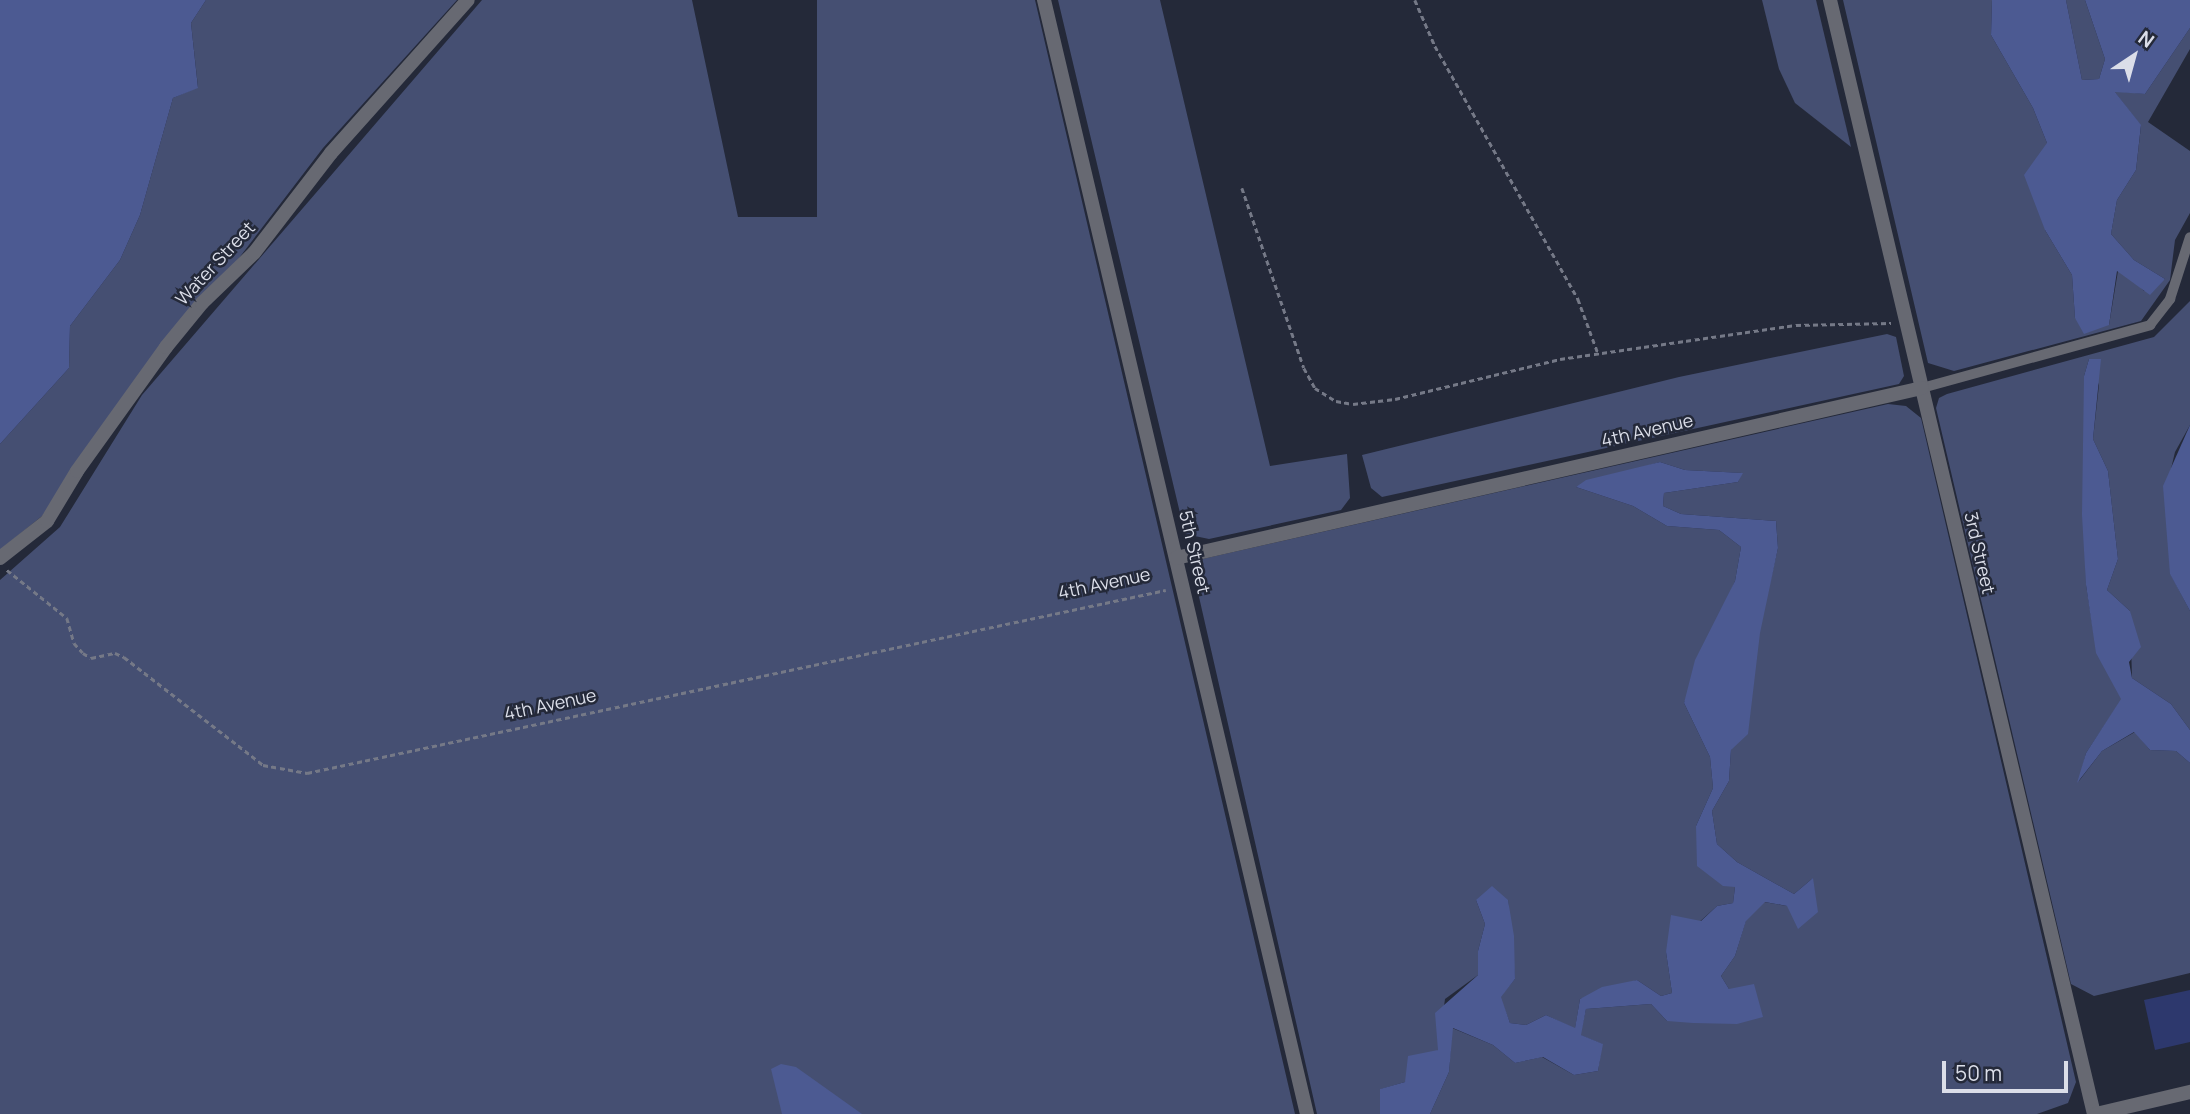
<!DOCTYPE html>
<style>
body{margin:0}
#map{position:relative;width:2190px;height:1114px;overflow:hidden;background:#242939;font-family:Manrope,sans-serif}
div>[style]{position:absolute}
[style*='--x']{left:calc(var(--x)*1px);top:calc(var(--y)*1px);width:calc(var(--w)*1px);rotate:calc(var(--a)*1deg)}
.green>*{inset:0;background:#454f72}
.water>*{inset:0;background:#4c5a92}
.building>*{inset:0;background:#2d386d}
.path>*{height:2.5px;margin-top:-1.25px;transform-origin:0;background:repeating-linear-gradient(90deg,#757987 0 5px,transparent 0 8.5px)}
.lane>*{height:10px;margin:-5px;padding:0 5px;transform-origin:5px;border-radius:5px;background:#676972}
.street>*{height:14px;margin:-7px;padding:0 7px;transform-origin:7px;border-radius:7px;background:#676972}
span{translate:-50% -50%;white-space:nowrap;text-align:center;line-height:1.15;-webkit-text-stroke:5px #242939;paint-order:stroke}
.street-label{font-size:18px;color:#dbdee9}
.north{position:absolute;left:2099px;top:21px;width:70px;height:70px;-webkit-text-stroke:5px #242939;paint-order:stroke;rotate:36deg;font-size:19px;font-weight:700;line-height:28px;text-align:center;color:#dbdee9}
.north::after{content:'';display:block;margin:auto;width:24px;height:32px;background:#dbdee9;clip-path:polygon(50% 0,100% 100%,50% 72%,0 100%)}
.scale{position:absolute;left:1942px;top:1061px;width:126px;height:32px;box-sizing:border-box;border:4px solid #dbdee9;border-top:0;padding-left:9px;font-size:21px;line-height:24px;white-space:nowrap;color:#dbdee9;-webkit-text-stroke:5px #242939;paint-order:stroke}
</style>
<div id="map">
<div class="green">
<i style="clip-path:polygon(206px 0,457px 0,323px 148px,42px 516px,0 550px,0 444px,69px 368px,70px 326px,120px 260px,140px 215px,173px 98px,198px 87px,191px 23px)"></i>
<i style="clip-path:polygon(482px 0,692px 0,738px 217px,817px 217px,817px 0,1035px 0,1295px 1114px,0 1114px,0 580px,60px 527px,142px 395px)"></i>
<i style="clip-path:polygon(1058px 0,1160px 0,1270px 466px,1347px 454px,1350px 498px,1341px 510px,1209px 539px,1185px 534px)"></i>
<i style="clip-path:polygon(1762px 0,1816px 0,1851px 147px,1795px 103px,1779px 69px)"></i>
<i style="clip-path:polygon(1843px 0,1992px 0,1991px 35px,2033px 108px,2047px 143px,2045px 230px,2072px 275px,2075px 318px,2109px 325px,2118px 271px,2131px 277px,2144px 291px,2165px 279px,2134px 260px,2111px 234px,2117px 200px,2136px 170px,2141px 126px,2114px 91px,2145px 94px,2190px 28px,2190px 49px,2148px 122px,2190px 151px,2190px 213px,2175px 240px,2170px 280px,2141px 321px,1954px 371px,1928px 363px)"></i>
<i style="clip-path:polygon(2066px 0,2085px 0,2105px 59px,2099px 79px,2082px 80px)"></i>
<i style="clip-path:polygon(2190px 301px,2190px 425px,2175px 452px,2170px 473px,2170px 573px,2190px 611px,2190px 730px,2171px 704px,2132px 678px,2130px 611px,2107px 590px,2118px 559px,2108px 471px,2093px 439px,2099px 385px,2089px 359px,2084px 376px,2086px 585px,2097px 653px,2122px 699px,2086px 753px,2079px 781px,2102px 751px,2135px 732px,2150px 750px,2176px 751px,2190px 763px,2190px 973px,2094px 996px,2071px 984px,1936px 408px,1939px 398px,1947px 394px,2154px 337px)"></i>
<i style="clip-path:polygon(1887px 334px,1896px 337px,1904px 376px,1899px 384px,1382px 497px,1371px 488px,1362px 455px,1679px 377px)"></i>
<i style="clip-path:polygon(1888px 404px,1906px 406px,1921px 418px,2076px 1082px,2068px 1103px,2037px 1114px,1430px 1114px,1449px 1072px,1452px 1028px,1493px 1045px,1515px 1063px,1542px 1057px,1574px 1075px,1598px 1071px,1602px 1044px,1580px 1035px,1586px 1009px,1651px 1004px,1667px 1021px,1729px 989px,1721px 976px,1735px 956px,1746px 920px,1764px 902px,1787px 906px,1813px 878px,1794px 894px,1737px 862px,1717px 844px,1712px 811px,1729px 781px,1731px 750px,1778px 548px,1776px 521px,1681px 514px,1663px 506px,1664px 493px,1738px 482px,1742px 473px,1685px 470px,1660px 462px,1576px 487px,1633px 506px,1667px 526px,1719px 530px,1741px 547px,1735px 581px,1684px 703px,1710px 757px,1713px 788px,1696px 826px,1735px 887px,1733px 903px,1717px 906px,1666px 952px,1672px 993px,1661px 996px,1637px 980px,1580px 999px,1575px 1029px,1546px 1015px,1526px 1025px,1510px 1023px,1500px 997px,1515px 979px,1508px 900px,1476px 900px,1485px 924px,1478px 951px,1478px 975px,1445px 999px,1438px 1050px,1405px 1082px,1381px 1089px,1380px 1114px,1317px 1114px,1194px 575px,1198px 560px)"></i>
</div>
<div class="water">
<i style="clip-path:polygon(0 0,206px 0,191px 23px,198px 88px,173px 98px,140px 215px,120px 260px,70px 326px,69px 368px,0 444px)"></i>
<i style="clip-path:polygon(1992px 0,2066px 0,2082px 80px,2099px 79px,2105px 59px,2085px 0,2190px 0,2190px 28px,2145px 94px,2115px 92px,2141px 125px,2136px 170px,2117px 200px,2111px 234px,2134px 260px,2165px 279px,2150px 295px,2117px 271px,2109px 325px,2084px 334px,2075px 318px,2072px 275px,2045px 230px,2024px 175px,2047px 143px,2033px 108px,1991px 35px)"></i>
<i style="clip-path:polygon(2089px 359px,2101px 359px,2093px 439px,2108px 471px,2118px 559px,2107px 590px,2130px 611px,2141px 647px,2129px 662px,2132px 678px,2171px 704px,2190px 730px,2190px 763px,2176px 751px,2150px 750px,2134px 732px,2102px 751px,2077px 783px,2086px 753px,2121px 699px,2096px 653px,2086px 585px,2082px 515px,2084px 376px)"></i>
<i style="clip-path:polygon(2190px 425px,2190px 611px,2170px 574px,2163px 486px)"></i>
<i style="clip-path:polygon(1660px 462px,1685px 470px,1743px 473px,1738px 482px,1664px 493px,1663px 506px,1681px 514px,1776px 521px,1778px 548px,1760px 633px,1748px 734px,1731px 750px,1729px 781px,1712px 811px,1717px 844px,1737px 862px,1794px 894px,1813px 878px,1818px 912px,1798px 929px,1787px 906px,1765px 902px,1746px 921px,1735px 956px,1721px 976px,1729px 989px,1754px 984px,1763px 1017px,1737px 1024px,1693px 1023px,1667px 1021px,1651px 1004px,1586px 1009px,1581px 1035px,1603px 1044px,1598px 1071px,1574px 1075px,1543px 1057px,1515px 1063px,1493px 1045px,1453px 1028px,1449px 1072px,1430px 1114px,1380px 1114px,1380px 1089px,1405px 1082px,1408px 1056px,1438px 1050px,1435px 1013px,1478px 975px,1478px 951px,1485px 924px,1476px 900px,1492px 886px,1508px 900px,1514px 936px,1515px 979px,1501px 997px,1510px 1023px,1526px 1025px,1546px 1015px,1575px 1028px,1580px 999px,1602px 987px,1637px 980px,1661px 996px,1672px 993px,1666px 952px,1671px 915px,1701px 921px,1717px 906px,1733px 903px,1735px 887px,1723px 886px,1697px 866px,1696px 826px,1713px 788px,1710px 757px,1684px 703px,1695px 660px,1735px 581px,1741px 547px,1719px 530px,1667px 526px,1633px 506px,1576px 487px,1586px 480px)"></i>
<i style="clip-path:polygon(781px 1064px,796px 1067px,862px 1114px,782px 1114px,771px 1069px)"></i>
</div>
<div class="building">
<i style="clip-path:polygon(2190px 990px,2190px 1042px,2155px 1050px,2144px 1000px)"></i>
</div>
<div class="path">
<i style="--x:1415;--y:0;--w:50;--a:66.5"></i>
<i style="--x:1435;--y:46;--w:291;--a:60.5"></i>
<i style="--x:1578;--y:299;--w:58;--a:69.7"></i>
<i style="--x:1242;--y:188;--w:190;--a:71"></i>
<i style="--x:1304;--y:368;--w:23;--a:61"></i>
<i style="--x:1315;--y:388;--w:25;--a:32"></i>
<i style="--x:1336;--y:401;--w:17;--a:10"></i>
<i style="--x:1353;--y:404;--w:42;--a:-6.8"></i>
<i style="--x:1395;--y:399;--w:170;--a:-13.6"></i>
<i style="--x:1560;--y:359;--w:238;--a:-8.2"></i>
<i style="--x:1796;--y:325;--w:95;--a:-1.2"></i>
<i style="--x:7;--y:570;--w:77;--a:38.7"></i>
<i style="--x:67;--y:618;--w:26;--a:74"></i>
<i style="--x:74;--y:643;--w:13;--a:48"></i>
<i style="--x:83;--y:653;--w:9;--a:32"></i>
<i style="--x:91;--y:658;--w:25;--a:-12"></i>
<i style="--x:115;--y:653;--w:10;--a:24"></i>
<i style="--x:124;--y:657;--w:176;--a:37.8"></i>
<i style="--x:263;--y:765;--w:45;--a:10.3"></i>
<i style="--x:307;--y:773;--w:878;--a:-12.03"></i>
</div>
<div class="lane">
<i style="--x:1922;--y:388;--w:237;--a:-15.4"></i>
<i style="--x:2150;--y:325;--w:33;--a:-52"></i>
<i style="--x:2170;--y:299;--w:65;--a:-72.1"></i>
</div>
<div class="street">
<i style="--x:1044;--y:0;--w:1145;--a:76.72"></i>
<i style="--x:1830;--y:0;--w:1145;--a:76.67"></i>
<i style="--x:0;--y:558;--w:60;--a:-38.2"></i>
<i style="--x:47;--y:521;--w:58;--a:-59"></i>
<i style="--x:77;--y:471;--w:153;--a:-54.3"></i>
<i style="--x:166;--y:347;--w:57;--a:-50.7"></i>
<i style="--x:202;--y:303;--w:72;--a:-43.9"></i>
<i style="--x:254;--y:253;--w:126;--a:-52.4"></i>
<i style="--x:331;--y:153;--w:205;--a:-48.2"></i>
<i style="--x:1176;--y:558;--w:765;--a:-12.84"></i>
<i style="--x:2096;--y:1114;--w:97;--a:-13.2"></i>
</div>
<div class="street-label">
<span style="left:215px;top:263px;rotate:-47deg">Water Street</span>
<span style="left:1647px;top:430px;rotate:-13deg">4th Avenue</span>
<span style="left:1195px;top:552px;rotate:77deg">5th Street</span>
<span style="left:1980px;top:553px;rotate:77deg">3rd Street</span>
<span style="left:1104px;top:583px;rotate:-12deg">4th Avenue</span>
<span style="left:550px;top:704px;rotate:-12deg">4th Avenue</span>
</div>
<div class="north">N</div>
<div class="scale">50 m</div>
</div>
